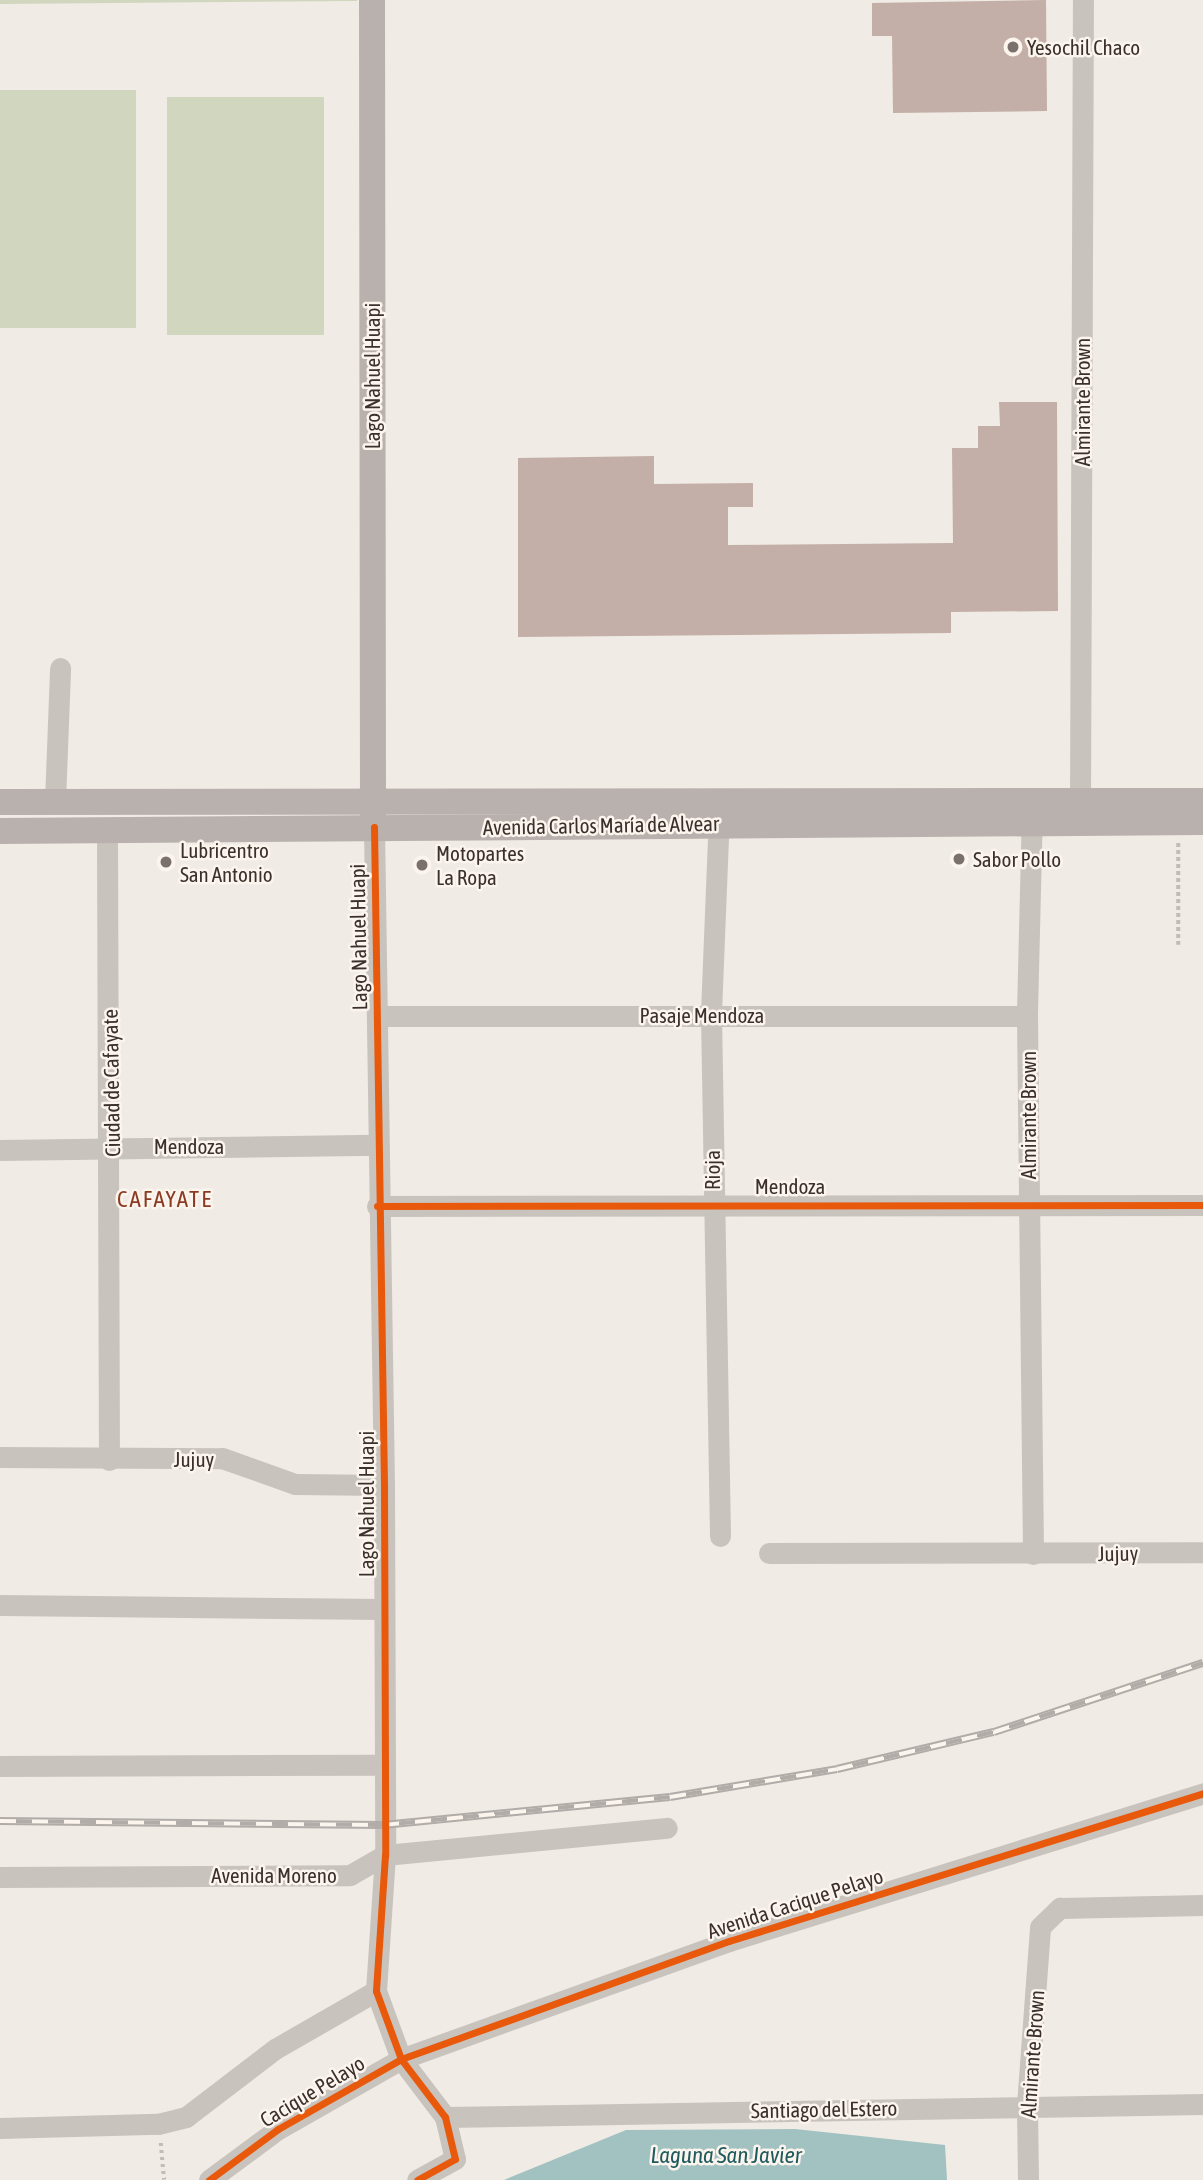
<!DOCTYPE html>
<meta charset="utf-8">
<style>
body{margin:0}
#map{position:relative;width:1203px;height:2180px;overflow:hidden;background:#f0ebe5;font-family:"Asap Condensed",sans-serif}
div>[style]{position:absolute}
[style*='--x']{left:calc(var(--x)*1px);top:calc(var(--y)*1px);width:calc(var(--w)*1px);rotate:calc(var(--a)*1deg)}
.green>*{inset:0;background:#d1d6bf;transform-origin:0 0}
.water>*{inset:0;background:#a1c2c1}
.building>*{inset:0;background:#c3afa7}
.path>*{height:3.5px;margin-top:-1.75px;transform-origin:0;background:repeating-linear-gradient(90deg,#c2bbb6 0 3.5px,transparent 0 7px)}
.minor>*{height:21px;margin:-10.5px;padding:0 10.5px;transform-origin:10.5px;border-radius:10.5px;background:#c9c3be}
.major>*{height:26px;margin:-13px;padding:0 13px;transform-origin:13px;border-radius:13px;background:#b8b1ad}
.rail>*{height:8px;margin-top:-4px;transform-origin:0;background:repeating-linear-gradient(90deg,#fbf5ee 0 16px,#b1aca8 0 32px);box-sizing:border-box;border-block:2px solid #b1aca8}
.cycleway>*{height:7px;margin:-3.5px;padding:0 3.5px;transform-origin:3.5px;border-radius:3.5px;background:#e8590c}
.dots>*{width:19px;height:19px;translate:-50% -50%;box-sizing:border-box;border:4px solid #fbf5ee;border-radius:50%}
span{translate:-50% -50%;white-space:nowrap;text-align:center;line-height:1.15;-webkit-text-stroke:5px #fbf5ee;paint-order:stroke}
.poi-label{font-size:21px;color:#3b302b}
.left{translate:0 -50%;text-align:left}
.street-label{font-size:21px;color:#3b302b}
.neighbourhood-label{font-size:23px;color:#8c3b22;letter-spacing:2px}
.water-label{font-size:23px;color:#1f5a5e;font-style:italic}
</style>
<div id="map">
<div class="green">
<i style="clip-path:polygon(0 0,357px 0,357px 1px,0 4px)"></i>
<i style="left:136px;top:90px;width:238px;height:136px;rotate:90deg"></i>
<i style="left:324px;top:97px;width:238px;height:157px;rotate:90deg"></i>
</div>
<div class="water">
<i style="clip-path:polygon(795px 2129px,945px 2145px,947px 2180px,504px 2180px,626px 2130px)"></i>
</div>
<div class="building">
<i style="clip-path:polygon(1046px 0,1047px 111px,893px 113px,892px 36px,872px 36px,872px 3px)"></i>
<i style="clip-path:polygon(999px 402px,1057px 402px,1058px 611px,951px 612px,951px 633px,518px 637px,518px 458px,654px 456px,654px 484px,753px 483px,753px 507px,728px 507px,728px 545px,953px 543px,952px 448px,978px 448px,978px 426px,1000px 426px)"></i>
</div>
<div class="path">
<i style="--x:1178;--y:945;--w:103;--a:-90"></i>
<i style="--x:161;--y:2143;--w:37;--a:85"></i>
</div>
<div class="minor">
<i style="--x:55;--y:801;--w:133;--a:-87.8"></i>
<i style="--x:1080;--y:803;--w:803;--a:-89.79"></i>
<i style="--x:1032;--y:808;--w:208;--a:91.4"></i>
<i style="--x:1027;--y:1016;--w:538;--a:89.36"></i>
<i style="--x:719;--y:813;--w:202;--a:92.3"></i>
<i style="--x:711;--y:1015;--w:521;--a:89.01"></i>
<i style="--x:374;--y:827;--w:658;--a:89.13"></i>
<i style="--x:384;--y:1485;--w:370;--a:89.8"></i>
<i style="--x:385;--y:1855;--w:136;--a:93.8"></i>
<i style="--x:376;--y:1991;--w:72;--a:69.8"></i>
<i style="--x:401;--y:2059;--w:73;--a:52.8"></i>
<i style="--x:445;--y:2117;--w:43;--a:76.6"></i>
<i style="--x:455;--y:2159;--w:43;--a:151.1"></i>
<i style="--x:107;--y:833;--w:627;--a:89.82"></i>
<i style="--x:377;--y:1016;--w:650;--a:0"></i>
<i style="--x:0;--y:1150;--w:378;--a:-0.8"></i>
<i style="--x:377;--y:1206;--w:826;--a:-0.07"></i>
<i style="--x:0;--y:1457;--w:222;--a:0.3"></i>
<i style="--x:222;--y:1458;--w:77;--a:19.6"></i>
<i style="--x:295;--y:1484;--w:89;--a:0.6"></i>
<i style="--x:769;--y:1553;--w:434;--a:-0.1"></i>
<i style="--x:0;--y:1605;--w:384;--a:0.6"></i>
<i style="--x:0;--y:1766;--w:381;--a:-0.2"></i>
<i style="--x:0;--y:1877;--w:350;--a:-0.3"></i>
<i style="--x:350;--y:1875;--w:40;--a:-29.7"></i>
<i style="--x:385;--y:1855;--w:283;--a:-5.5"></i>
<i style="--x:445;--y:2117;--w:758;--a:-0.98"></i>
<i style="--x:0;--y:2128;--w:158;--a:-1.5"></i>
<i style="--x:158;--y:2124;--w:29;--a:-14"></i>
<i style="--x:186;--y:2117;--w:112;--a:-37.4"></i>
<i style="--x:275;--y:2049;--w:116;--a:-29.9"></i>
<i style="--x:209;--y:2180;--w:86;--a:-36.5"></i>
<i style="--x:278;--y:2129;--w:142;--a:-29.6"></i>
<i style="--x:401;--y:2059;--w:349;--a:-19.8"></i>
<i style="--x:729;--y:1941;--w:497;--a:-17.3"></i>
<i style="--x:1028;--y:2180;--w:75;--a:-90.8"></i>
<i style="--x:1027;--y:2105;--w:178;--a:-85.8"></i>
<i style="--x:1040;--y:1927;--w:28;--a:-44"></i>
<i style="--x:1060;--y:1908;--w:143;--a:-1.2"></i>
</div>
<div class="major">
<i style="--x:372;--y:0;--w:819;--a:89.93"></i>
<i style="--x:0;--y:802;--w:1203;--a:-0.05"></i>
<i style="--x:0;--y:831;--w:1203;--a:-0.43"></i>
</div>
<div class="rail">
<i style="--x:0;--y:1821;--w:383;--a:0.6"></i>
<i style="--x:383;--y:1825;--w:288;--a:-5.6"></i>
<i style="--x:670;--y:1797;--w:169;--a:-9.5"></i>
<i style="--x:837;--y:1769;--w:161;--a:-13.3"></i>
<i style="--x:994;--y:1732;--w:220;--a:-18.3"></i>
</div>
<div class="cycleway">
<i style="--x:374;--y:827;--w:658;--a:89.13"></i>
<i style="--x:384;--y:1485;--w:370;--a:89.8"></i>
<i style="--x:385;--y:1855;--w:136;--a:93.8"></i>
<i style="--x:376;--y:1991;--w:72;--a:69.8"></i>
<i style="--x:401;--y:2059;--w:73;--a:52.8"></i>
<i style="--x:445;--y:2117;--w:43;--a:76.6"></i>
<i style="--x:455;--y:2159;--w:43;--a:151.1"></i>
<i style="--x:377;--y:1206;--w:826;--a:-0.07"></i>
<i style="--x:209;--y:2180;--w:86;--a:-36.5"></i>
<i style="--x:278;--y:2129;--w:142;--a:-29.6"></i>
<i style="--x:401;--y:2059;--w:349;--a:-19.8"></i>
<i style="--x:729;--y:1941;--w:497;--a:-17.3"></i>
</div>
<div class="dots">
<i style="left:1013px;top:47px;background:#7a716c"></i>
<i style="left:959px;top:859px;background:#7a716c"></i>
<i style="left:166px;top:862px;background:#7a716c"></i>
<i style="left:422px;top:865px;background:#7a716c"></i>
</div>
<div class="poi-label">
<span class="left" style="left:1027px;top:47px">Yesochil Chaco</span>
<span class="left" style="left:180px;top:862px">Lubricentro<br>San Antonio</span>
<span class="left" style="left:436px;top:865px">Motopartes<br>La Ropa</span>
<span class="left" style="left:973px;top:859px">Sabor Pollo</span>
</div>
<div class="street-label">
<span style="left:372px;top:376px;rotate:-90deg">Lago Nahuel Huapi</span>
<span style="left:1082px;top:402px;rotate:-90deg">Almirante Brown</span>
<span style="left:601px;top:825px;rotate:-1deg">Avenida Carlos María de Alvear</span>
<span style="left:358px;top:937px;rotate:-91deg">Lago Nahuel Huapi</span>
<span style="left:702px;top:1015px">Pasaje Mendoza</span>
<span style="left:111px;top:1083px;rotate:-91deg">Ciudad de Cafayate</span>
<span style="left:1028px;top:1115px;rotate:-90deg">Almirante Brown</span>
<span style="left:189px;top:1146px">Mendoza</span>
<span style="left:712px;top:1170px;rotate:-90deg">Rioja</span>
<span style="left:790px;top:1186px">Mendoza</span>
<span style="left:194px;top:1459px">Jujuy</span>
<span style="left:366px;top:1504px;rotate:-90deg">Lago Nahuel Huapi</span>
<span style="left:1118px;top:1553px;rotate:-1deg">Jujuy</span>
<span style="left:274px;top:1875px">Avenida Moreno</span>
<span style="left:795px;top:1903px;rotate:-18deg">Avenida Cacique Pelayo</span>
<span style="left:1032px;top:2054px;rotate:-86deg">Almirante Brown</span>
<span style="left:312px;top:2091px;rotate:-31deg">Cacique Pelayo</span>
<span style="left:824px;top:2109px;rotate:-1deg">Santiago del Estero</span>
</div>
<div class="neighbourhood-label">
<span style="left:165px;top:1199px">CAFAYATE</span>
</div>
<div class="water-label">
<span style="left:726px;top:2155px">Laguna San Javier</span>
</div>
</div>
